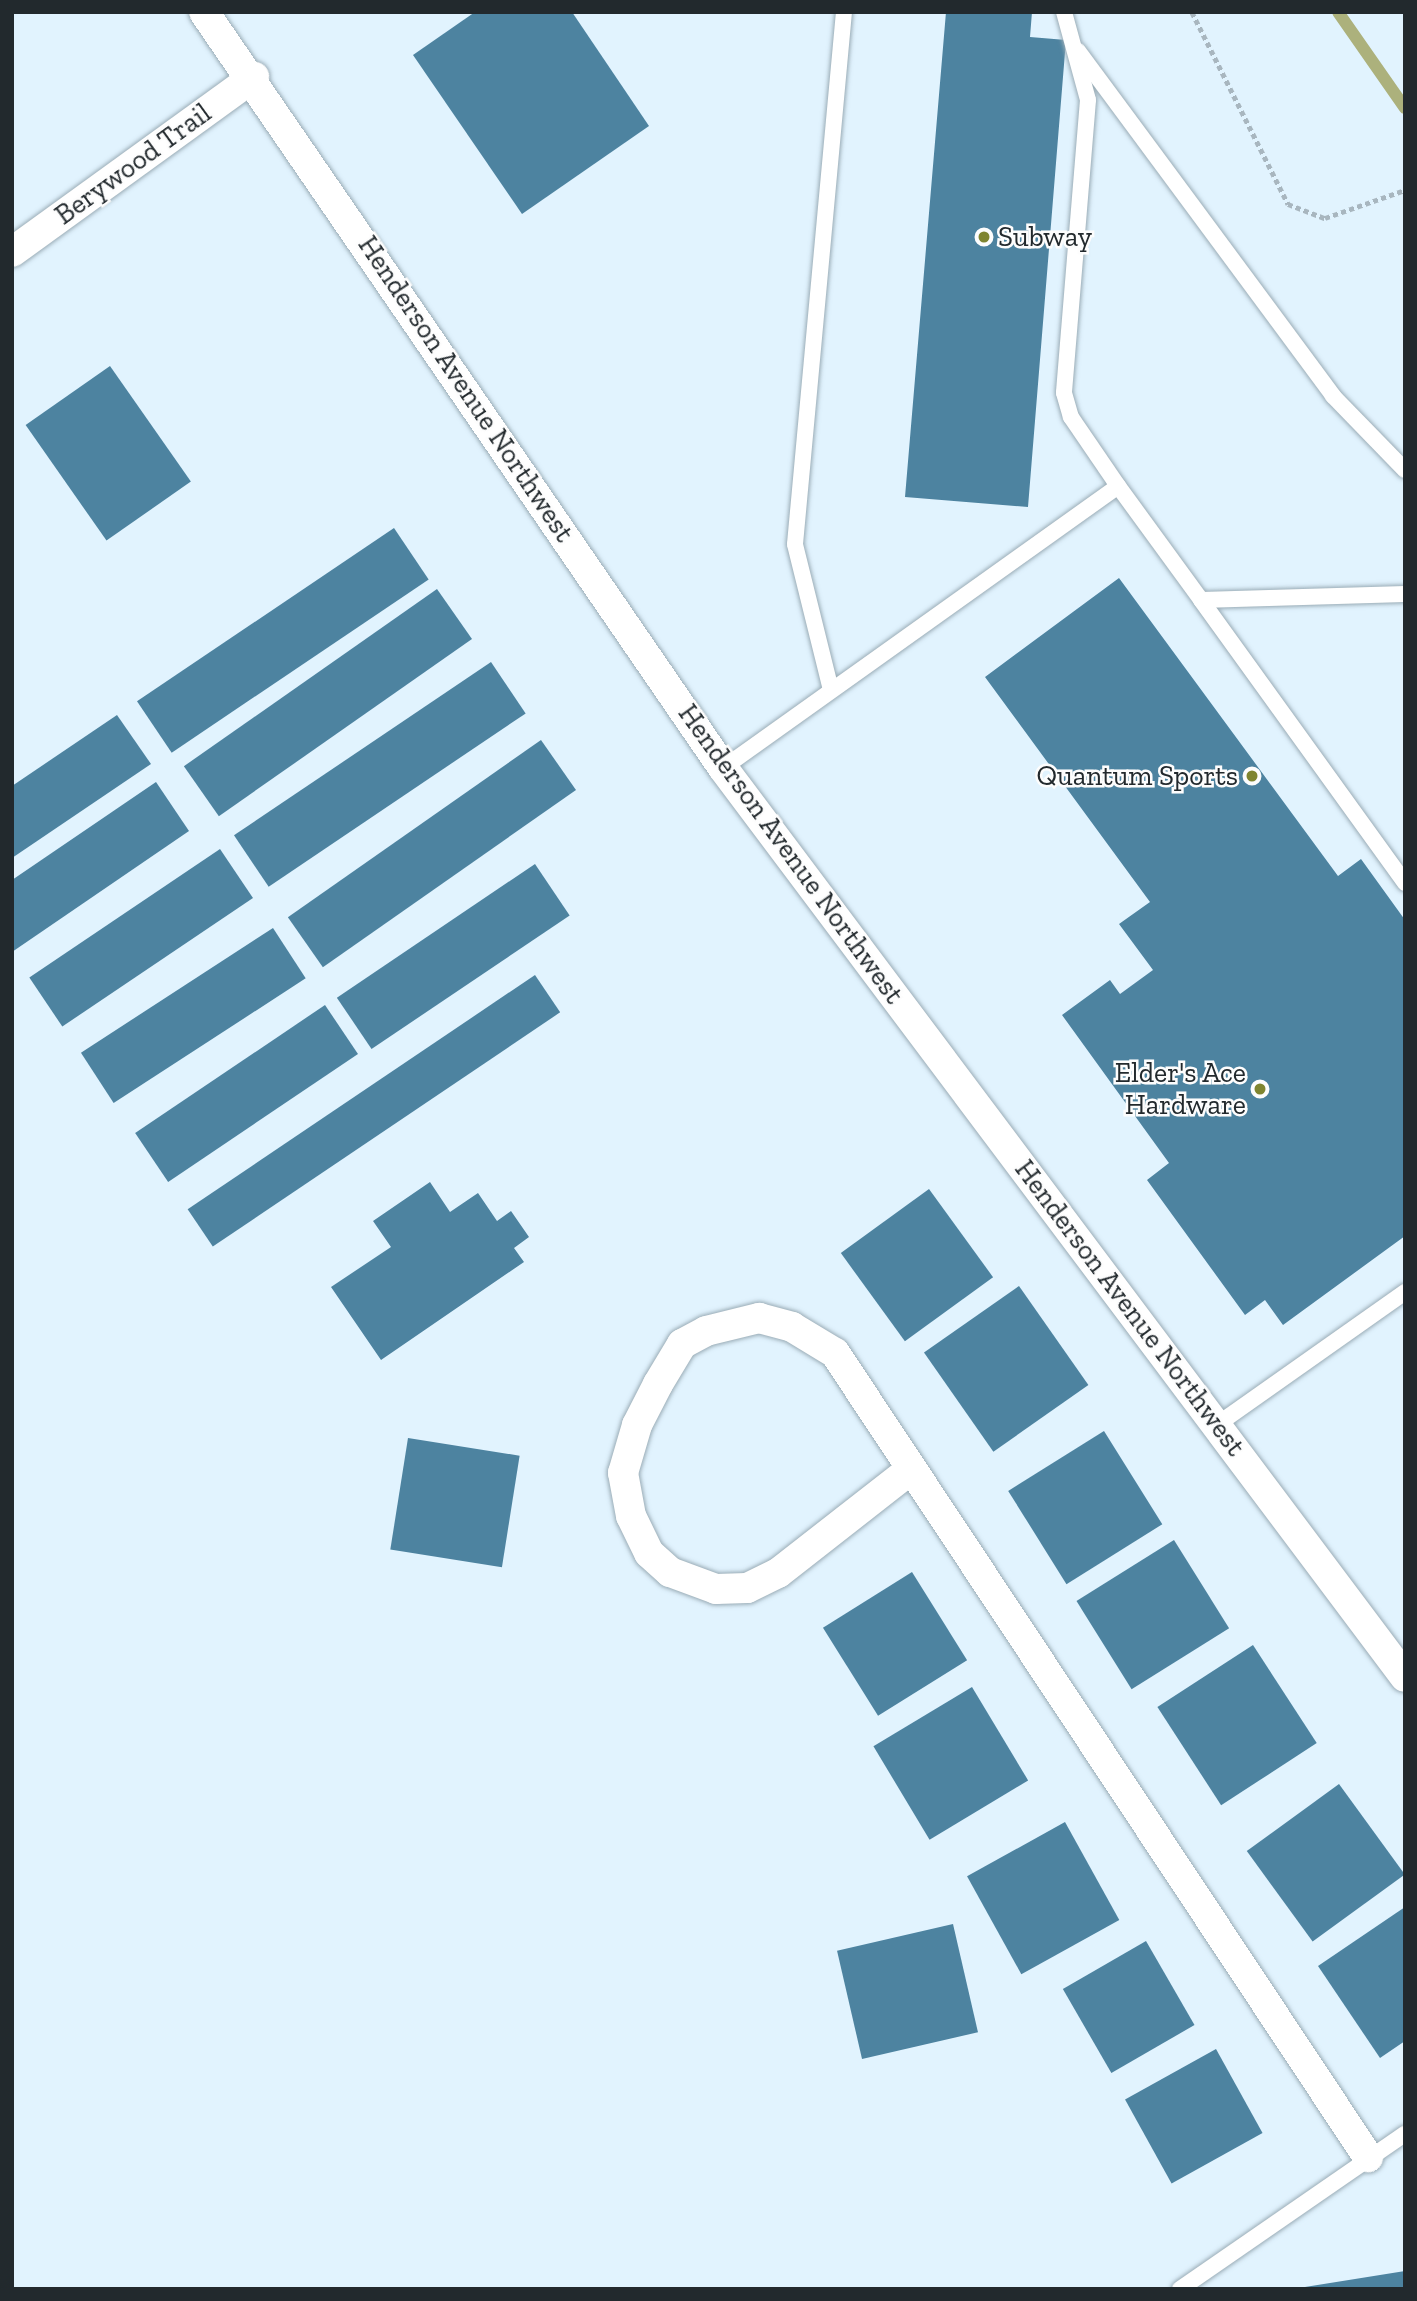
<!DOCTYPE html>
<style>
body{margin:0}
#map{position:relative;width:1417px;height:2301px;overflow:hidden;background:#e1f3fe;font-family:"Zilla Slab",serif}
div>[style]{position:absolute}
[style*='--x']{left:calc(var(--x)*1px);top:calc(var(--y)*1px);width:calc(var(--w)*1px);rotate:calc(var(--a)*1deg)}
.stream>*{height:12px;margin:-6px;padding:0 6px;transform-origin:6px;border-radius:6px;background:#acb17c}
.building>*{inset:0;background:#4d83a0;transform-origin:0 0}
.path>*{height:4.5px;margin-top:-2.25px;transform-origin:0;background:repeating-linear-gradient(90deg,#a8b6bf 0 5px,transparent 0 8.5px)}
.roads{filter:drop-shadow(0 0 2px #9aacb6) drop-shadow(0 0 2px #9aacb6)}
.service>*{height:16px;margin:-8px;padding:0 8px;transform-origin:8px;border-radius:8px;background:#fff}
.minor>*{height:30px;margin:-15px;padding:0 15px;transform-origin:15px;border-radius:15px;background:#fff}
.dots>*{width:19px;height:19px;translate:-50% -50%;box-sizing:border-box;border:4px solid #fdfdfd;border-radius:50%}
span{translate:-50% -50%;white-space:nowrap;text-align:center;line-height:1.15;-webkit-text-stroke:5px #fdfdfd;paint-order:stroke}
.street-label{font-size:28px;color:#22292d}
.poi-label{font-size:28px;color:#22292d}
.left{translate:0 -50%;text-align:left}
.right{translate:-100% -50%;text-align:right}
.frame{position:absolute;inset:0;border:14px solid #22292d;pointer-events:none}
</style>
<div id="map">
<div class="stream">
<i style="--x:1338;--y:12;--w:117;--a:55.1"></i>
</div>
<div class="building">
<i style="clip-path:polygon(475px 12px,572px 12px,649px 126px,522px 214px,413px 55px)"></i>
<i style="clip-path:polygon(946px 12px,1032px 12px,1030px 37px,1066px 40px,1028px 507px,905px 497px)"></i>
<i style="left:110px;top:366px;width:141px;height:103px;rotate:55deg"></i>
<i style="left:394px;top:528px;width:62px;height:310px;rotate:56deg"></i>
<i style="clip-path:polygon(1119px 578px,1338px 876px,1361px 859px,1405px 920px,1405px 1236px,1283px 1325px,1265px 1300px,1245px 1315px,1147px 1180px,1169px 1163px,1062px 1015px,1110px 980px,1120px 994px,1153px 970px,1119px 924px,1150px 902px,985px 677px)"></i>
<i style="left:437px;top:589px;width:61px;height:309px;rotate:55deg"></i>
<i style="left:491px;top:662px;width:62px;height:310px;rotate:56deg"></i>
<i style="clip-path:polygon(117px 715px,151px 764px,12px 858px,12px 786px)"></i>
<i style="left:541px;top:740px;width:61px;height:309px;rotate:55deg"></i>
<i style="clip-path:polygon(156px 782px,189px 831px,12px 952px,12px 880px)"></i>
<i style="left:220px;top:849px;width:59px;height:230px;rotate:56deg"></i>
<i style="left:535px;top:864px;width:62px;height:239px;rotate:56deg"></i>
<i style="left:273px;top:928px;width:60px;height:229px;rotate:57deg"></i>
<i style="left:535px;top:975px;width:45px;height:419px;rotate:56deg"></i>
<i style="left:325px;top:1005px;width:59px;height:229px;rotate:56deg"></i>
<i style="clip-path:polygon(430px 1182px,450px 1212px,478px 1193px,497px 1221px,511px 1211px,529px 1237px,514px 1248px,524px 1262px,381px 1360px,331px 1287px,391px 1247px,373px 1221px)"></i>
<i style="left:929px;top:1189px;width:109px;height:109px;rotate:54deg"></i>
<i style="left:1019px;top:1286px;width:121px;height:116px;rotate:55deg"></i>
<i style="left:1104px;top:1431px;width:110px;height:113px;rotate:58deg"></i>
<i style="left:408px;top:1438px;width:113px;height:113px;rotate:9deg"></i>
<i style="left:1174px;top:1540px;width:104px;height:115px;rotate:58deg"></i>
<i style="left:912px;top:1572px;width:104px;height:105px;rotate:58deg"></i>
<i style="left:1253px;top:1645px;width:117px;height:114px;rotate:57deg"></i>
<i style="left:972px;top:1687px;width:109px;height:115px;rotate:59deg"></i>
<i style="left:1339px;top:1784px;width:112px;height:114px;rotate:54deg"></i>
<i style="left:1065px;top:1822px;width:112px;height:112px;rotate:61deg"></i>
<i style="clip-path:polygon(1405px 1907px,1405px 2041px,1380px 2058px,1318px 1966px)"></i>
<i style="left:953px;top:1924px;width:111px;height:119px;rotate:77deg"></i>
<i style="left:1146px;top:1941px;width:97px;height:96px;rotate:60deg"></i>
<i style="left:1216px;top:2049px;width:96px;height:104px;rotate:61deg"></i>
<i style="clip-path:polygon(1405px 2271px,1405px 2289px,1305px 2289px,1305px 2287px)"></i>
</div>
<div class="path">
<i style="--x:1192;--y:12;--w:215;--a:63.4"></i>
<i style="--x:1288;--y:204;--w:40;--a:21"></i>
<i style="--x:1325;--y:218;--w:85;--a:-19.3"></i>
</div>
<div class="roads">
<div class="service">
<i style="--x:1064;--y:12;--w:91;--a:74.7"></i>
<i style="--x:1088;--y:100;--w:294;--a:94.7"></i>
<i style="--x:1064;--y:393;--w:25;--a:74"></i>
<i style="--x:1071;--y:417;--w:83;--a:55.7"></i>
<i style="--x:1078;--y:51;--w:429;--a:53.5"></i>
<i style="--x:1333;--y:396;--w:103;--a:45.8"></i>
<i style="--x:1405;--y:594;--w:204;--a:178.3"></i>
<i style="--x:1201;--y:600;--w:349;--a:54.2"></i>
<i style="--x:831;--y:690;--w:150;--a:-103.9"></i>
<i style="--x:795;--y:544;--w:534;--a:-84.74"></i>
<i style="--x:723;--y:768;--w:485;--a:-35.5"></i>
<i style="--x:1118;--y:486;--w:141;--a:53.9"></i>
<i style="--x:1218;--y:1424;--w:229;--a:-35.2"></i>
<i style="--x:1180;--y:2289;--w:273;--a:-34.6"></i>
</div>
<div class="minor">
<i style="--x:204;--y:12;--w:917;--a:55.53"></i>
<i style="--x:723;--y:768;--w:1136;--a:53.12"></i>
<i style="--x:12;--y:252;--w:299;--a:-35.9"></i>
<i style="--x:910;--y:1470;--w:167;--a:142"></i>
<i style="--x:778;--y:1573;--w:34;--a:154"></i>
<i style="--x:747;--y:1588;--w:31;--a:178"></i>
<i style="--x:716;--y:1589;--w:49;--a:-159.7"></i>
<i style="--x:670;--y:1572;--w:28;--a:-138"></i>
<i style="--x:649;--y:1553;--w:41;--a:-115.9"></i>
<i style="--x:631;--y:1516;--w:44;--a:-100.5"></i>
<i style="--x:623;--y:1473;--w:50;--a:-73.7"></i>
<i style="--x:637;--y:1425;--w:46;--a:-62.9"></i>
<i style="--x:658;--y:1384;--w:47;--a:-59"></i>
<i style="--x:682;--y:1344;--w:27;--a:-28"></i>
<i style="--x:706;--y:1331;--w:55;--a:-13.8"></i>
<i style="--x:759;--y:1318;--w:34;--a:15"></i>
<i style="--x:792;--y:1327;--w:50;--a:31.2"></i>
<i style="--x:835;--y:1353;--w:965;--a:56.46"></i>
</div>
</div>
<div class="dots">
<i style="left:984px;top:237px;background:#7f8530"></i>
<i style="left:1252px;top:776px;background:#7f8530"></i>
<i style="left:1260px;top:1089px;background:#7f8530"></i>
</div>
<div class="street-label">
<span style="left:133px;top:164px;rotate:-36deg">Berywood Trail</span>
<span style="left:466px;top:389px;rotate:56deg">Henderson Avenue Northwest</span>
<span style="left:791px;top:854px;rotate:54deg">Henderson Avenue Northwest</span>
<span style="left:1130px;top:1308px;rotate:53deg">Henderson Avenue Northwest</span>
</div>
<div class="poi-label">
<span class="left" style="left:998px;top:237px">Subway</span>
<span class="right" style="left:1238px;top:776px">Quantum Sports</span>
<span class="right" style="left:1246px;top:1089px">Elder's Ace<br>Hardware</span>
</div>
<div class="frame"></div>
</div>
